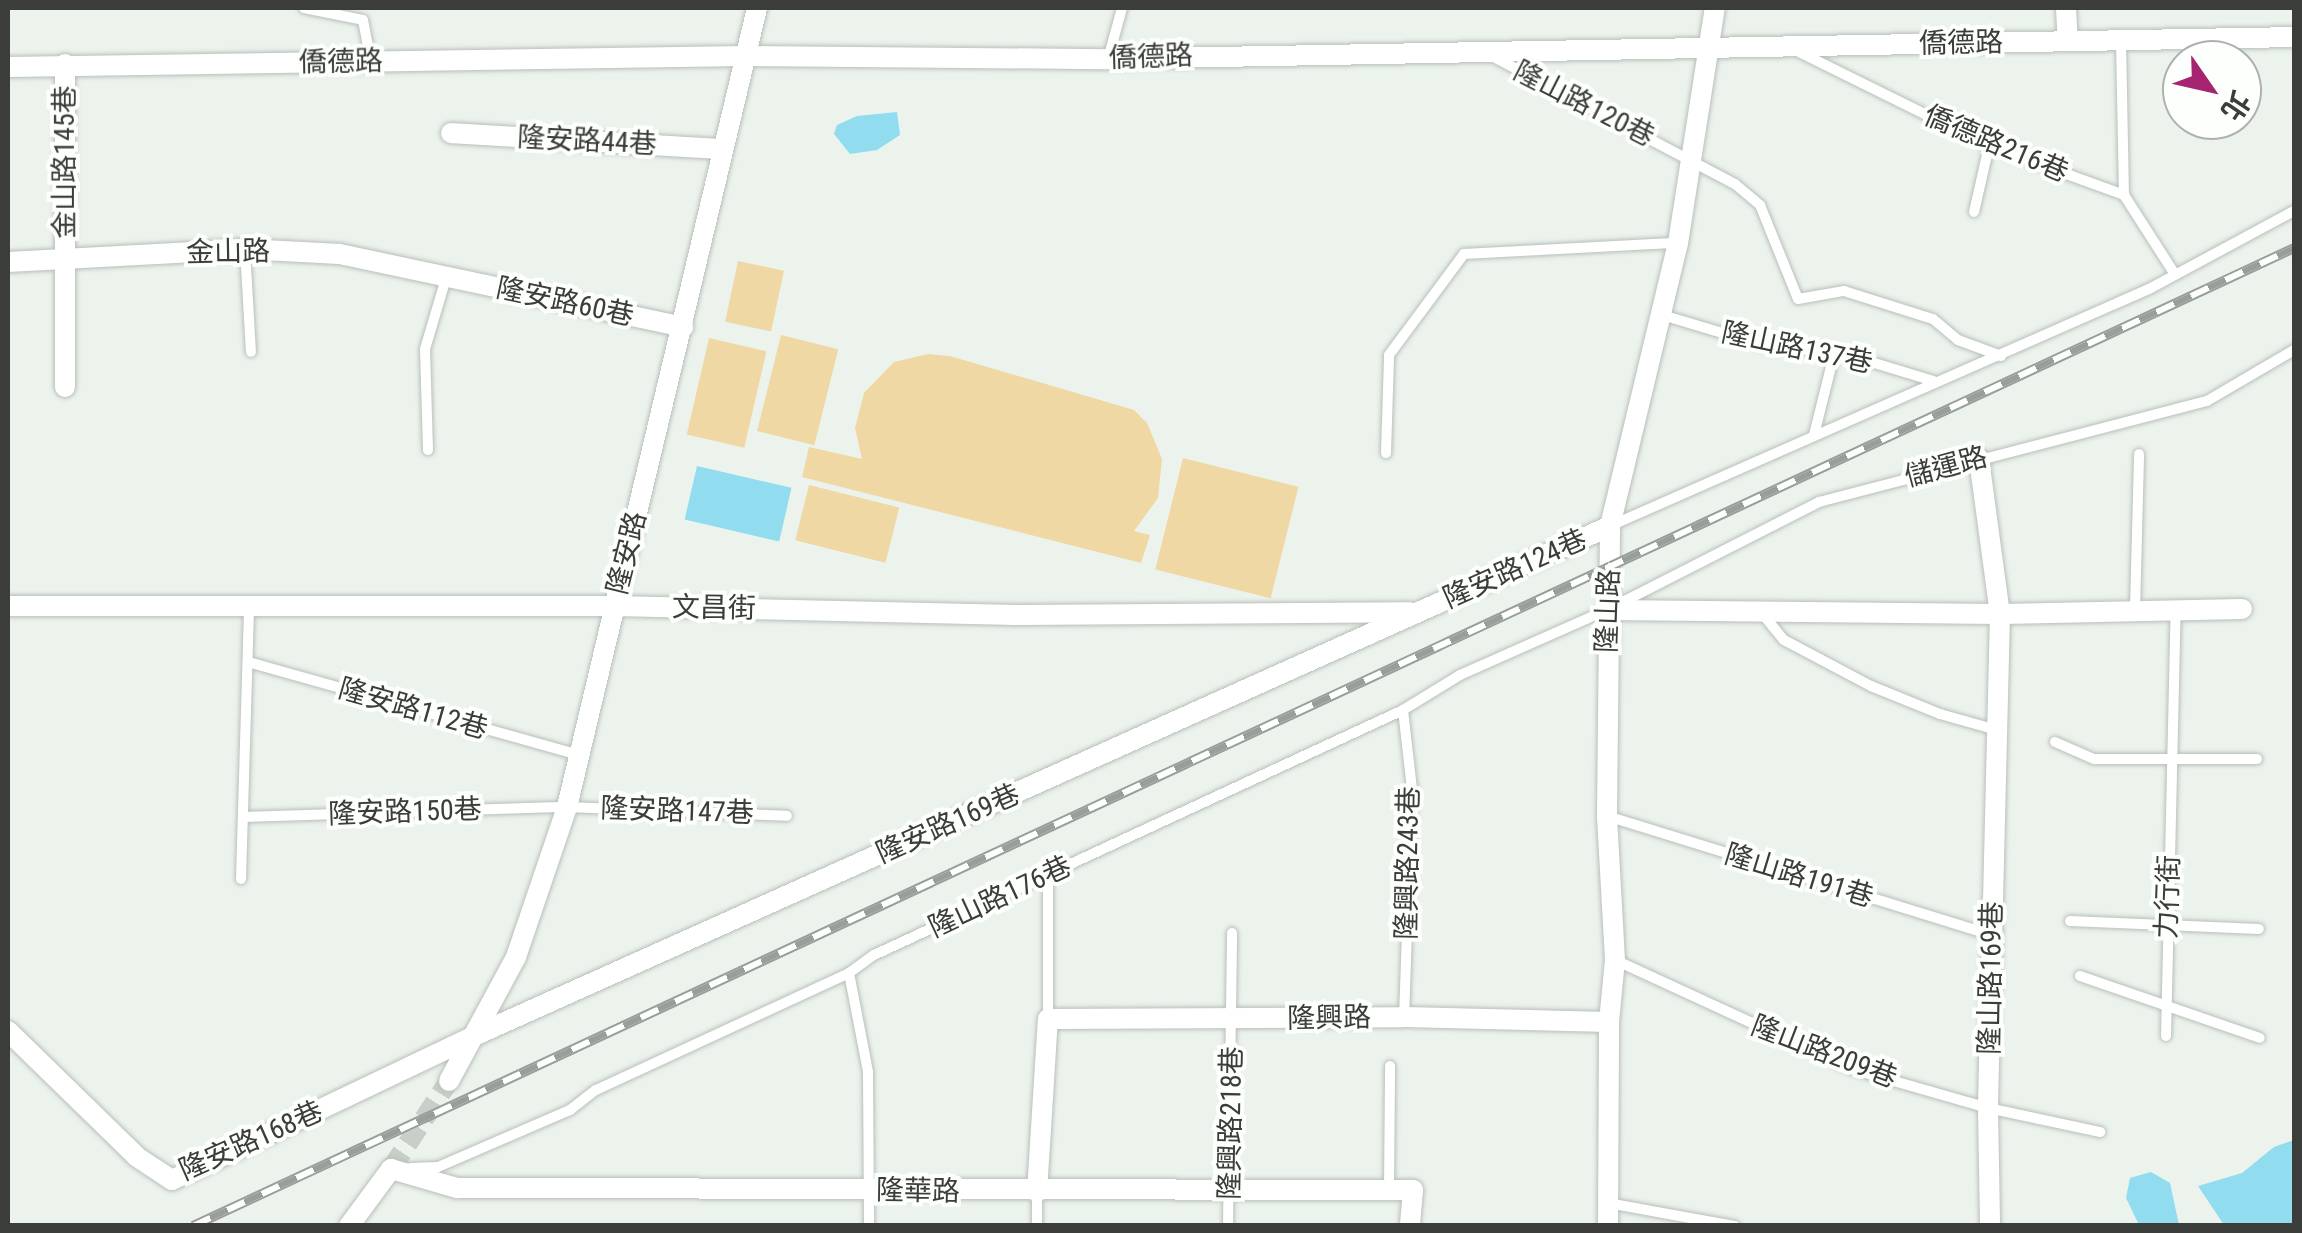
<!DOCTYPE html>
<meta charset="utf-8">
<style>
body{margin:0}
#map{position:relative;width:2302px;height:1233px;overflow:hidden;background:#ecf3ed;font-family:"Roboto Condensed","Noto Sans TC",sans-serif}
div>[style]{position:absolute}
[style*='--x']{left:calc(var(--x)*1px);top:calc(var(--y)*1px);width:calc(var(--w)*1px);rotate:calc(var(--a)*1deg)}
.green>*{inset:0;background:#efd8a4;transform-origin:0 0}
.water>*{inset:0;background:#91ddef;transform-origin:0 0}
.street-tunnel>*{height:20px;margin-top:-10px;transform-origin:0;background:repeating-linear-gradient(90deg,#c8cfc9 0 20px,transparent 0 30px)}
.roads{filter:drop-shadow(0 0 2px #b8bfb9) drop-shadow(0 0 2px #b8bfb9)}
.lane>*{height:10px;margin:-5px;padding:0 5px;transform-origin:5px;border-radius:5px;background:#fff}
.street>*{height:20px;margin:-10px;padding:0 10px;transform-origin:10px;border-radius:10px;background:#fff}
.rail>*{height:10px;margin-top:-5px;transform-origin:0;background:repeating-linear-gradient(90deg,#fdfffd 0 19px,#999e9a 0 38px);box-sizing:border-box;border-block:2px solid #999e9a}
span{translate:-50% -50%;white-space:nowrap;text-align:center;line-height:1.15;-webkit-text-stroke:8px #fdfffd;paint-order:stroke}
.street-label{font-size:28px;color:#3a3d3a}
.frame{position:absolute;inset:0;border:10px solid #3a3d3a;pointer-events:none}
.north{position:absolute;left:2162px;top:40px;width:100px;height:100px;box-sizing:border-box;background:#fdfffd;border:2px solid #afb1af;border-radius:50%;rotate:124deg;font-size:28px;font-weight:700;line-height:40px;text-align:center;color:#3a3d3a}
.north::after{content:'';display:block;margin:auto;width:35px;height:45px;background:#a72471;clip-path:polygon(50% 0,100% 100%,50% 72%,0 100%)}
</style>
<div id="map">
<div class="green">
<i style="left:738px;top:261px;width:47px;height:62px;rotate:12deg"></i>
<i style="left:781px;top:335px;width:59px;height:99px;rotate:14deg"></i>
<i style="left:709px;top:338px;width:59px;height:99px;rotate:13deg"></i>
<i style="clip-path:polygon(928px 354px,950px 356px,1134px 410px,1147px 423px,1162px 459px,1158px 498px,1134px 531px,1150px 535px,1141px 563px,802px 477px,809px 447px,862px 459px,855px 428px,864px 393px,894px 362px)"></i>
<i style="left:1183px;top:458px;width:119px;height:115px;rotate:14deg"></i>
<i style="left:809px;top:485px;width:93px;height:57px;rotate:14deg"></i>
</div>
<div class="water">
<i style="clip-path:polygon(897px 112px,900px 135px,877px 150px,850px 154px,834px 134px,837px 125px,857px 116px)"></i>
<i style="left:697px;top:466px;width:97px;height:55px;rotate:13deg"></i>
<i style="clip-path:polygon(2294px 1140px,2294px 1225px,2224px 1225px,2198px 1186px,2242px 1173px,2274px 1147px)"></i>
<i style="clip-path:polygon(2151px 1172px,2170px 1183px,2179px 1225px,2139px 1225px,2126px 1198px,2130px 1178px)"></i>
</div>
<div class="street-tunnel">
<i style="--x:391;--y:1169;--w:105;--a:-56.6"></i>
</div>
<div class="roads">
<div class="lane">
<i style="--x:304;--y:8;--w:60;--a:11.5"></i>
<i style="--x:363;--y:20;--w:43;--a:79.2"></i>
<i style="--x:2121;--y:40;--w:155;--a:88.9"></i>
<i style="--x:1797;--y:51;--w:214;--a:26.3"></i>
<i style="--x:1989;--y:146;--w:144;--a:19.9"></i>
<i style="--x:2124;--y:195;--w:93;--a:57.3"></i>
<i style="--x:1492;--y:56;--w:275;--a:27.8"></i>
<i style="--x:1735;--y:184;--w:33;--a:40"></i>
<i style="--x:1760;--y:205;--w:101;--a:68"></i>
<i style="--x:1798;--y:299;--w:47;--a:-9.9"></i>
<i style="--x:1844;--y:291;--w:93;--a:17.5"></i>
<i style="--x:1933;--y:319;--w:33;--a:40"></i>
<i style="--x:1958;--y:340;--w:46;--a:20.4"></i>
<i style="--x:1108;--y:59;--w:53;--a:-74.6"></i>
<i style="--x:1974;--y:212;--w:68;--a:-77.2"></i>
<i style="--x:245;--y:249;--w:103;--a:86.7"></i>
<i style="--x:1662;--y:315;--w:116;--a:16.6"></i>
<i style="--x:1773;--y:348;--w:62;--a:2.8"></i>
<i style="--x:1835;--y:351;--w:103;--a:16.9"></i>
<i style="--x:1814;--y:435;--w:87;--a:-76"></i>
<i style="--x:428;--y:450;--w:101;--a:-91.7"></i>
<i style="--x:425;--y:349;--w:74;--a:-73.5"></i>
<i style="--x:1386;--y:453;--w:98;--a:-88.2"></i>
<i style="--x:1389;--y:355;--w:126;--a:-53.4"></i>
<i style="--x:1464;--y:254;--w:213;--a:-3"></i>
<i style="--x:1610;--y:526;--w:589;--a:-23.74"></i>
<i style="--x:2149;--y:289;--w:165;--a:-28.3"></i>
<i style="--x:2135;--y:610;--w:156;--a:-88.5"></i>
<i style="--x:1761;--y:612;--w:36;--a:51"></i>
<i style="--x:1784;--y:640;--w:98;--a:27.9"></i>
<i style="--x:1871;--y:686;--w:74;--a:22.1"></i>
<i style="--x:1940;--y:714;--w:59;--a:15.7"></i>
<i style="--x:248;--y:662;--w:343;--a:15.7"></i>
<i style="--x:1403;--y:710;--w:80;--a:83.5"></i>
<i style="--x:1412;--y:789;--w:228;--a:92"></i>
<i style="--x:2055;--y:742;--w:43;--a:23.6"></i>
<i style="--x:2094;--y:759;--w:163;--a:0"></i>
<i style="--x:1607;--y:816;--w:403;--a:17.2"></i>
<i style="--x:243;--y:817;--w:324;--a:-1.8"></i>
<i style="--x:567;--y:807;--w:220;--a:2.3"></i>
<i style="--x:1048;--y:874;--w:144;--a:90"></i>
<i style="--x:241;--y:879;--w:270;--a:-88.3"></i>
<i style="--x:2070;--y:921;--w:189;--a:2.4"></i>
<i style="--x:1615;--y:960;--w:261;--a:24.7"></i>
<i style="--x:1852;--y:1069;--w:141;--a:16"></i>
<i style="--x:1988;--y:1108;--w:115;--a:12.1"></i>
<i style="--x:849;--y:973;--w:101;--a:79.1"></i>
<i style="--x:868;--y:1072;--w:154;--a:89.6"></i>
<i style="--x:2080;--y:976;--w:190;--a:19"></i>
<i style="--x:2166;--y:1036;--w:425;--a:-88.7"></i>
<i style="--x:411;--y:1168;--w:27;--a:-2"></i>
<i style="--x:438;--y:1167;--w:144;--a:-23.4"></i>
<i style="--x:570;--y:1110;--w:33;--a:-38"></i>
<i style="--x:596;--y:1090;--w:279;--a:-24.8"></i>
<i style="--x:849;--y:973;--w:31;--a:-36"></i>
<i style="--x:874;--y:955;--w:583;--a:-24.85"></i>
<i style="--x:1403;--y:710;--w:67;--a:-31.6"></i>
<i style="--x:1460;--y:675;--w:161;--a:-23.9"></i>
<i style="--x:1607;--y:610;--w:238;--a:-27"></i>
<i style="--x:1819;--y:502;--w:401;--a:-14.6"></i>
<i style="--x:2207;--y:401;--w:101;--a:-30.4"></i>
<i style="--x:1389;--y:1189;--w:123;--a:-89.5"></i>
<i style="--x:1037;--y:1192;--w:34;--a:90"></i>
<i style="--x:1608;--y:1203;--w:129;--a:10.3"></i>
<i style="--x:1228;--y:1226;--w:293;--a:-89.2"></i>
</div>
<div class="street">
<i style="--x:2066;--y:8;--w:33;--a:87"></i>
<i style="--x:8;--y:67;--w:738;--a:-0.85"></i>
<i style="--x:746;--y:56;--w:362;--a:0.5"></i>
<i style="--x:1108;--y:59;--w:1186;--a:-1.06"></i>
<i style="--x:451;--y:133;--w:272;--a:3.4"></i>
<i style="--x:8;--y:262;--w:237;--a:-3.1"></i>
<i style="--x:245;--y:249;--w:95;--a:3"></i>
<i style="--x:340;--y:254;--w:351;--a:12"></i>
<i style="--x:65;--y:387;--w:323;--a:-90"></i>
<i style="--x:1979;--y:459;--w:156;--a:82.3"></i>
<i style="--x:2000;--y:614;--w:494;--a:91.4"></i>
<i style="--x:1988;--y:1108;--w:118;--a:89"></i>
<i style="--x:8;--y:606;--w:606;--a:0"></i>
<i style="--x:614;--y:606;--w:402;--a:1.3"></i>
<i style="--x:1016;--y:615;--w:394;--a:-0.4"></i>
<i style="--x:1607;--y:610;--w:393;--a:0.6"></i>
<i style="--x:2000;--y:614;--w:242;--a:-1.2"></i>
<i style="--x:8;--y:1031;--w:180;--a:44.3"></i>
<i style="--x:137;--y:1157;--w:42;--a:33.3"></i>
<i style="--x:172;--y:1180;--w:337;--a:-25.5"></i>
<i style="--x:476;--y:1035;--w:1243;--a:-24.17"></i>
<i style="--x:449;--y:1081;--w:141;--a:-61.6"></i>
<i style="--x:516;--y:957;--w:158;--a:-71.2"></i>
<i style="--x:567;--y:807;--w:821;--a:-76.62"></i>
<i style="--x:1037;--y:1192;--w:173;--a:-86.4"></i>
<i style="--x:1048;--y:1019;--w:356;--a:-0.3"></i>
<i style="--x:1404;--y:1017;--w:205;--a:1.4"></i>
<i style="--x:349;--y:1226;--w:71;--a:-53.6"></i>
<i style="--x:391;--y:1169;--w:69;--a:16.1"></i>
<i style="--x:457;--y:1188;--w:956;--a:0.12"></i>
<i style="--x:1413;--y:1190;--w:36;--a:95"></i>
<i style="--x:1608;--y:1226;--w:204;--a:-89.7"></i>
<i style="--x:1609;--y:1022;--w:62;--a:-84.5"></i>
<i style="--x:1615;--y:960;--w:144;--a:-93.2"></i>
<i style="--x:1607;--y:816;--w:290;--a:-89.4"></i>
<i style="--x:1610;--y:526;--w:291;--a:-76.5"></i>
<i style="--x:1678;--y:243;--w:238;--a:-81.1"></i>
</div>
</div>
<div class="rail">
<i style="--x:193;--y:1226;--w:2317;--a:-24.96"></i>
</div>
<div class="street-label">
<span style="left:1961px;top:43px;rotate:-1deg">僑德路</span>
<span style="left:1151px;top:57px;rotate:-2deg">僑德路</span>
<span style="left:341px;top:62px;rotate:-1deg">僑德路</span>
<span style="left:1584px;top:104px;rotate:27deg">隆山路120巷</span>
<span style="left:587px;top:141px;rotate:3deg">隆安路44巷</span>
<span style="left:1996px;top:144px;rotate:23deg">僑德路216巷</span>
<span style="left:65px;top:162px;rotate:-90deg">金山路145巷</span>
<span style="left:228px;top:252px;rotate:-1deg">金山路</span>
<span style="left:565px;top:302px;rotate:12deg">隆安路60巷</span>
<span style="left:1797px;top:348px;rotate:12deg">隆山路137巷</span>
<span style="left:1946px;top:467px;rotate:-15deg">儲運路</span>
<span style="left:627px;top:553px;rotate:-76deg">隆安路</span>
<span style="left:1515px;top:569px;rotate:-24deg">隆安路124巷</span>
<span style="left:714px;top:608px;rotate:1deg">文昌街</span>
<span style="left:1608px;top:611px;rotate:-88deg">隆山路</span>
<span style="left:413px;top:709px;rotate:16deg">隆安路112巷</span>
<span style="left:677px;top:811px;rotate:2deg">隆安路147巷</span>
<span style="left:405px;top:812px;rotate:-2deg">隆安路150巷</span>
<span style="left:948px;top:824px;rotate:-24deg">隆安路169巷</span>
<span style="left:1408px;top:863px;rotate:-89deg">隆興路243巷</span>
<span style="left:1799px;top:876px;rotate:17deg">隆山路191巷</span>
<span style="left:1000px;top:897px;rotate:-25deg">隆山路176巷</span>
<span style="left:2168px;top:897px;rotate:-88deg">力行街</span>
<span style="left:1991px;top:978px;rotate:-89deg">隆山路169巷</span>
<span style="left:1329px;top:1018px;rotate:-1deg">隆興路</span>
<span style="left:1824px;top:1052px;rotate:21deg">隆山路209巷</span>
<span style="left:1231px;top:1123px;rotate:-89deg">隆興路218巷</span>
<span style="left:251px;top:1141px;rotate:-24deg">隆安路168巷</span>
<span style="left:918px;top:1191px;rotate:1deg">隆華路</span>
</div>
<div class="frame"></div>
<div class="north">北</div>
</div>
